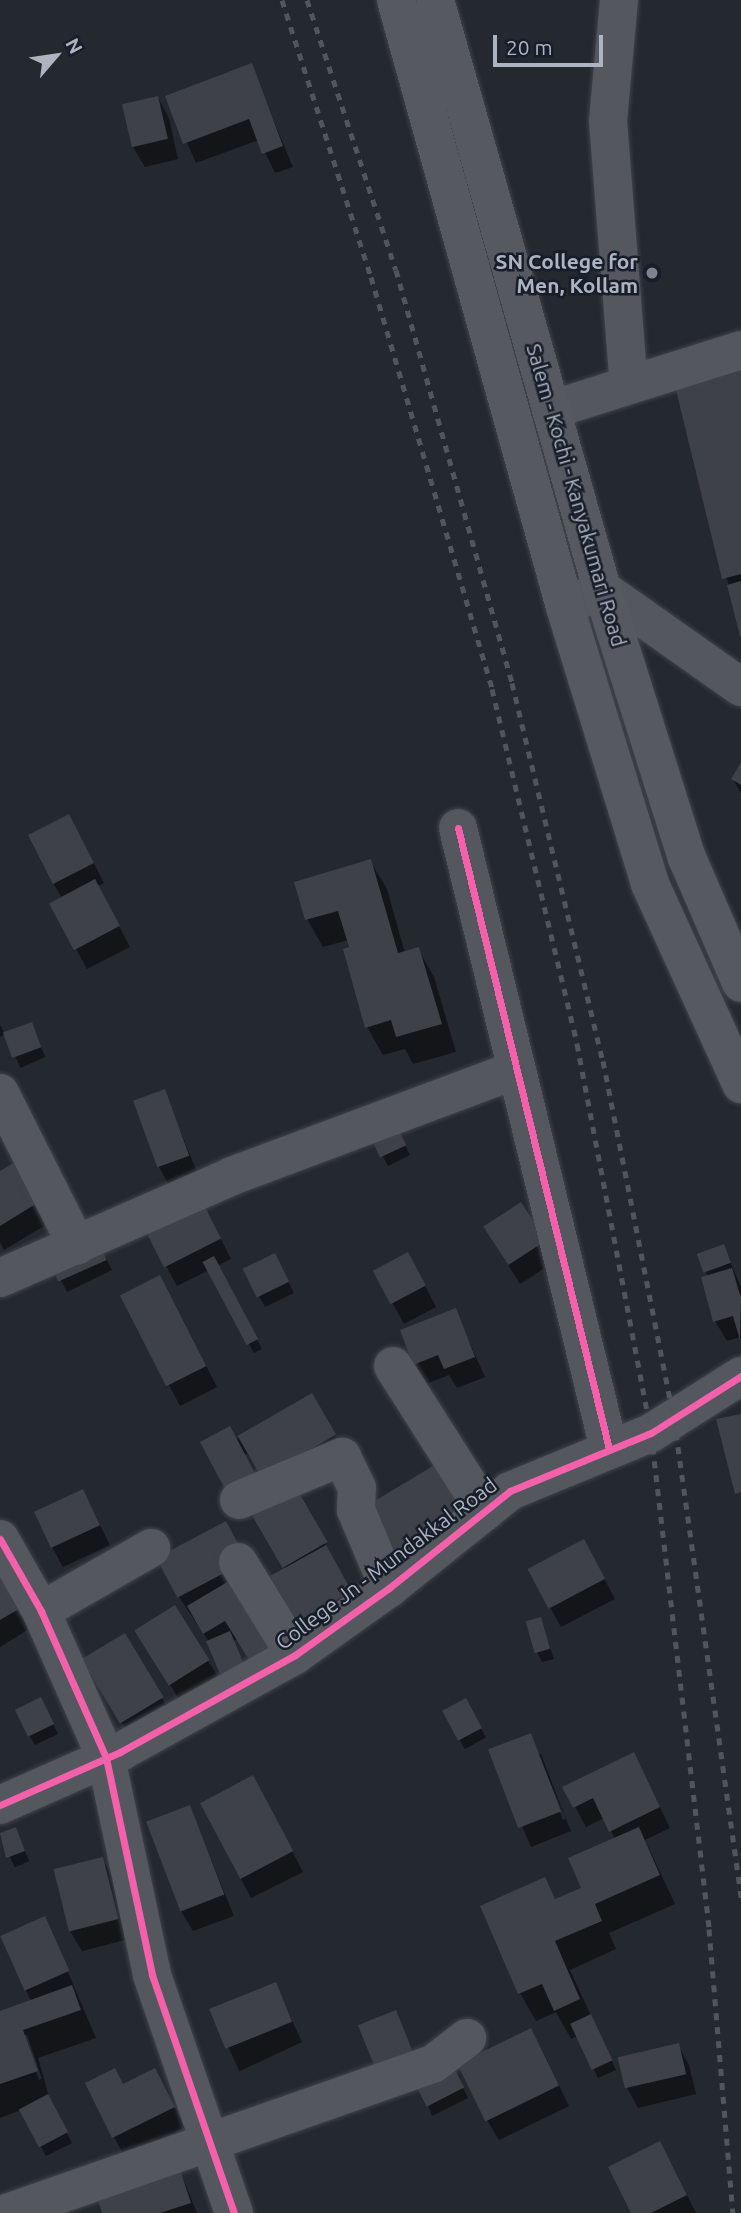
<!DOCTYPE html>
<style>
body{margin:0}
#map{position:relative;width:741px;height:2213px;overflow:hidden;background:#24282f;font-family:Ubuntu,sans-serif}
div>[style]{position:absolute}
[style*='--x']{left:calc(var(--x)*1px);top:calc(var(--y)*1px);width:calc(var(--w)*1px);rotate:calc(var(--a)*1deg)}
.shadow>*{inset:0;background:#0007;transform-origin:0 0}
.building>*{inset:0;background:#3e4248;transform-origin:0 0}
.roads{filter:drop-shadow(0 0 2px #404349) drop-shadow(0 0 2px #404349)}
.minor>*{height:38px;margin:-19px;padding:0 19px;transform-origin:19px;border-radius:19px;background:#54575e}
.major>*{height:38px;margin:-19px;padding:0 19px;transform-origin:19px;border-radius:19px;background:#565960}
.rail>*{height:5px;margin-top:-2.5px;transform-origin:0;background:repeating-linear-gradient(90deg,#52565b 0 7px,transparent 0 14px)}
.cycleway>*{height:7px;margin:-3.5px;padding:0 3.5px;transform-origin:3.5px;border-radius:3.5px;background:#f560ab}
.dots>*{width:19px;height:19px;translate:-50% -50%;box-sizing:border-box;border:4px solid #181e29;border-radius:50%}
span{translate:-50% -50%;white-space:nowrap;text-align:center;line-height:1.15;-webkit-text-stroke:5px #181e29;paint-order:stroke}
.poi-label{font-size:21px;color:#acb4c2;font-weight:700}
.right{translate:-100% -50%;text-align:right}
.street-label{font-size:21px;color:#acb4c2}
.north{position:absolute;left:21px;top:21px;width:70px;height:70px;-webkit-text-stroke:5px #181e29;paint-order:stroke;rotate:61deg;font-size:19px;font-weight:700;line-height:28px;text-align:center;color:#acb4c2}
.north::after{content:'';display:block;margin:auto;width:24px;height:32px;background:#acb4c2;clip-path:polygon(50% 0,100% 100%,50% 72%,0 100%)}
.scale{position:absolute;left:493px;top:35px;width:110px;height:32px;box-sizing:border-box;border:4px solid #acb4c2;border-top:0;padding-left:9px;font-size:21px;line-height:24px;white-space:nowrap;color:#acb4c2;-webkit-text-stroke:5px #181e29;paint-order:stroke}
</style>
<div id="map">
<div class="shadow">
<i style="clip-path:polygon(251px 66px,293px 167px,275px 173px,259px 140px,196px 163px,167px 97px)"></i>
<i style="clip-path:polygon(158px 98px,169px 118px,178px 159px,145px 167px,133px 147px)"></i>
<i style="clip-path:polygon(741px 367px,741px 632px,676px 384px)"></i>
<i style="clip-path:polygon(741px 765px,741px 793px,733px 779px)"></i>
<i style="clip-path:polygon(80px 836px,104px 883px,98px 886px,130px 947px,87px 969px,51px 904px,62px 898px,53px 883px)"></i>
<i style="clip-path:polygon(370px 861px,387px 889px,405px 953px,418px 949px,434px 977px,456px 1052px,413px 1064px,405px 1049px,383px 1055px,367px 1027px,348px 940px,323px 947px,307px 919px)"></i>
<i style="clip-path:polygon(0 1025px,5px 1034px,0 1037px)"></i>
<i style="left:31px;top:1025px;width:35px;height:27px;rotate:66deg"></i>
<i style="clip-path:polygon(164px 1091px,199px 1177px,170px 1187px,159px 1167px)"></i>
<i style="clip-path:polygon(398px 1131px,410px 1155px,388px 1166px,370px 1133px)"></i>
<i style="clip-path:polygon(14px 1164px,49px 1223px,4px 1250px,0 1242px,0 1173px)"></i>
<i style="clip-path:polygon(213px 1223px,231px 1259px,217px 1266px,262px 1349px,254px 1353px,209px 1270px,177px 1286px,147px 1231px)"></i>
<i style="clip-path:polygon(544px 1242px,556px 1261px,520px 1284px,497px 1247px)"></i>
<i style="clip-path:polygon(723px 1246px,741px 1287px,741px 1337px,727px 1341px,715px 1321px,708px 1277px,699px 1255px)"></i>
<i style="clip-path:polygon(102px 1250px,112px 1270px,67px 1292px,52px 1263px)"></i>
<i style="clip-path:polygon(280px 1265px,294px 1293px,265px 1307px,245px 1270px)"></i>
<i style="clip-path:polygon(375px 1272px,419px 1274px,436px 1307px,404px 1324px)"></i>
<i style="clip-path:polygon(122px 1296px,171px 1297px,217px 1387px,180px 1406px)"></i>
<i style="clip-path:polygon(455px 1311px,485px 1377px,457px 1388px,449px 1375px,426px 1384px,415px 1364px)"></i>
<i style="clip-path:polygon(evenodd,311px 1395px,346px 1455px,293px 1486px,362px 1612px,296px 1650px,286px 1570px,250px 1508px,236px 1439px,311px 1395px,247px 1453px,275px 1497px,268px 1501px,245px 1455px,247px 1453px)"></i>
<i style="clip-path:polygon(83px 1491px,110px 1545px,63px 1567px,52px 1547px)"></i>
<i style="clip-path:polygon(225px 1523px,238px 1640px,209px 1642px,179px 1597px)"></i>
<i style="clip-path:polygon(595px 1561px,615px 1599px,561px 1627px,550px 1607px)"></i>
<i style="clip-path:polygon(0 1581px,29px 1629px,0 1647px)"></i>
<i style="clip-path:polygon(540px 1619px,554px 1659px,542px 1662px,537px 1652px)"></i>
<i style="clip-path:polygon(124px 1636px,174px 1718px,134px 1742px,96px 1680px)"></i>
<i style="clip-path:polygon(149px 1651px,208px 1661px,220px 1680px,182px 1704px)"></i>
<i style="left:465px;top:1700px;width:43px;height:24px;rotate:61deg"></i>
<i style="clip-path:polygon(46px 1709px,58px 1734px,35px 1745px,29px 1735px)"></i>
<i style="clip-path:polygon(evenodd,530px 1736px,571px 1831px,531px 1847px,490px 1751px,530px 1736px,537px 1754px,541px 1754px,566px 1819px,563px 1820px,537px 1754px)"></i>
<i style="clip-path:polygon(644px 1774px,670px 1828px,645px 1840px,675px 1904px,609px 1933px,616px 1949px,570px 1970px,616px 2070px,598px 2078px,578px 2036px,571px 2039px,556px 2012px,536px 2021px,520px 1993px,544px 1879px,556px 1901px,583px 1889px,615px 1839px,604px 1818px,586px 1827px,565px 1788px)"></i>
<i style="clip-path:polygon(264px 1797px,303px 1872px,251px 1898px,201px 1803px)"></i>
<i style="clip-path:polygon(190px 1808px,234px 1916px,193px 1931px,181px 1911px)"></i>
<i style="left:15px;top:1829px;width:35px;height:16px;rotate:66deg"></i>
<i style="clip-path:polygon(102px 1859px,114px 1878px,129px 1939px,82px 1951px,70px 1931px,55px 1870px)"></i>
<i style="clip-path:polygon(evenodd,45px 1918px,96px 2038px,38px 2058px,50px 2100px,72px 2143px,46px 2156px,21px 2110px,0 2118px,0 2012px,31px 2001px,1px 1937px,45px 1918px,23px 2035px,27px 2035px,42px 2079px,39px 2080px,23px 2035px)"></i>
<i style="left:275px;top:1984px;width:64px;height:69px;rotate:65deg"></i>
<i style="clip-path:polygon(395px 2012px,424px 2075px,455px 2072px,468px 2098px,432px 2116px)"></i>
<i style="clip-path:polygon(678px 2045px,689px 2065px,696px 2094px,638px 2108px,627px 2088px)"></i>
<i style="clip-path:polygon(542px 2050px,569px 2106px,499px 2140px,487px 2120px)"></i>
<i style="clip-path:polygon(123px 2086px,166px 2090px,185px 2127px,125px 2157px,114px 2137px)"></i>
<i style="clip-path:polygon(174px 2156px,197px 2213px,104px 2213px)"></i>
<i style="clip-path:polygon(671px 2163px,696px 2213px,633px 2213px)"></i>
</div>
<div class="building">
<i style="clip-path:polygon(252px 63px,283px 146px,262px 154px,249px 119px,183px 144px,165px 96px)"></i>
<i style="left:158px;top:96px;width:44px;height:37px;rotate:77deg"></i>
<i style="clip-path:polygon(741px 365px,741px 574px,722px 579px,674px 382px)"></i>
<i style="clip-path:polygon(741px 581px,741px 636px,740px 636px,727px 585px)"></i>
<i style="clip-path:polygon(741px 762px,741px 785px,731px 779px)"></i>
<i style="left:69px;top:814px;width:55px;height:46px;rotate:63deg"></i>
<i style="clip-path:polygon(371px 859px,398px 953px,419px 947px,442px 1024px,396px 1037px,391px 1020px,365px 1028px,343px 949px,349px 947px,338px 911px,305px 920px,294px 882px)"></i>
<i style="left:95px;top:879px;width:53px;height:52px;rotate:62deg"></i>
<i style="left:32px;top:1022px;width:27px;height:31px;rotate:70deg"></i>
<i style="left:165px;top:1089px;width:71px;height:34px;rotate:70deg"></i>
<i style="left:394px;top:1119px;width:29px;height:29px;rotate:65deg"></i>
<i style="clip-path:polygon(15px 1162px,39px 1202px,0 1226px,0 1171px)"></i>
<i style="left:202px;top:1201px;width:42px;height:64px;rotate:63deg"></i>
<i style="left:521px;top:1202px;width:46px;height:45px;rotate:57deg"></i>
<i style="left:97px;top:1238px;width:24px;height:53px;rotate:66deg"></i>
<i style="left:724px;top:1244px;width:20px;height:29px;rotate:70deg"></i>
<i style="left:408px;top:1252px;width:38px;height:40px;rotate:62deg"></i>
<i style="left:275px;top:1253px;width:32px;height:36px;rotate:64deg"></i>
<i style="left:214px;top:1256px;width:94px;height:13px;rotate:62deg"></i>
<i style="clip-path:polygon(732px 1268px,741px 1298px,740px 1340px,733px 1316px,713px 1322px,701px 1277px)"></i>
<i style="left:160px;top:1275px;width:102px;height:45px;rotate:63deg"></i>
<i style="clip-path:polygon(456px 1308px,475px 1357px,444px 1369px,438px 1355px,413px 1365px,400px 1330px)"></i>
<i style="left:312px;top:1393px;width:48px;height:86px;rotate:60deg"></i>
<i style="clip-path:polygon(741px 1414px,741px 1492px,735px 1494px,716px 1419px)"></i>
<i style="left:230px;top:1426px;width:60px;height:34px;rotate:62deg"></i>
<i style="left:443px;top:1460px;width:58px;height:89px;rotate:59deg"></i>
<i style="left:294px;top:1484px;width:67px;height:52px;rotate:60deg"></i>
<i style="left:83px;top:1489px;width:40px;height:54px;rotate:65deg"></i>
<i style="left:226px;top:1521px;width:45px;height:79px;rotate:62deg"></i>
<i style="left:584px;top:1539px;width:45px;height:64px;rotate:62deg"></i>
<i style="left:326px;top:1545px;width:53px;height:80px;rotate:61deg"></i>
<i style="clip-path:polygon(239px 1575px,279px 1641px,249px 1660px,225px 1621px,203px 1634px,187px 1606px)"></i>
<i style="clip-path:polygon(0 1577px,19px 1609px,0 1620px)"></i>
<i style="left:175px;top:1605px;width:65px;height:48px;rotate:58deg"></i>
<i style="left:541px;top:1617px;width:33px;height:16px;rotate:74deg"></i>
<i style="left:230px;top:1631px;width:51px;height:26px;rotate:67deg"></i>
<i style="left:125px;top:1633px;width:75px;height:51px;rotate:59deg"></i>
<i style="left:41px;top:1697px;width:30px;height:29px;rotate:64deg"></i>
<i style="left:466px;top:1698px;width:34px;height:27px;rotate:62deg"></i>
<i style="left:531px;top:1733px;width:84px;height:46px;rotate:69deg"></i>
<i style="clip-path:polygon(634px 1752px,660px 1807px,609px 1832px,593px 1798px,573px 1808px,562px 1787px)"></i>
<i style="left:253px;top:1775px;width:86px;height:60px;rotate:62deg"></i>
<i style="left:190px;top:1805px;width:96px;height:47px;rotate:69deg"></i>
<i style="clip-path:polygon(16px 1827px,25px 1851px,6px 1858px,0 1833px)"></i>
<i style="clip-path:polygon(639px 1827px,660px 1875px,595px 1904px,602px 1921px,555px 1941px,580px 1999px,554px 2011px,542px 1984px,518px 1994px,480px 1906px,545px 1877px,555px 1899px,581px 1888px,568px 1858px)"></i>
<i style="left:103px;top:1857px;width:64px;height:51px;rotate:76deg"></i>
<i style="left:45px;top:1916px;width:60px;height:49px;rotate:66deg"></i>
<i style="left:276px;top:1982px;width:43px;height:72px;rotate:68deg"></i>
<i style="clip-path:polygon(72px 1985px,81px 2010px,23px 2030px,38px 2071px,0 2084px,0 2011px)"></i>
<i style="left:396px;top:2010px;width:46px;height:41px;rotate:68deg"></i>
<i style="left:591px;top:2014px;width:51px;height:23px;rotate:65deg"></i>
<i style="left:531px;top:2028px;width:64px;height:82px;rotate:64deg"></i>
<i style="left:679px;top:2043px;width:32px;height:63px;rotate:77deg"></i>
<i style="left:450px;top:2060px;width:31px;height:42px;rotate:63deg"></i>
<i style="clip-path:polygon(115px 2068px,123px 2084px,155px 2068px,175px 2107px,112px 2138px,85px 2083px)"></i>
<i style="left:48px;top:2094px;width:43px;height:33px;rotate:62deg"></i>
<i style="clip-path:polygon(660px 2141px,687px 2195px,651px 2213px,631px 2213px,608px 2167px)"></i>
<i style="clip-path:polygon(175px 2154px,191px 2203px,160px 2213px,102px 2213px,92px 2181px)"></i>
</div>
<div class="roads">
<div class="minor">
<i style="--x:619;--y:0;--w:121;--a:95.2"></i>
<i style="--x:608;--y:121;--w:265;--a:85.5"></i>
<i style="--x:551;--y:410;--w:199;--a:-17.5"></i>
<i style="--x:565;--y:607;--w:41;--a:-25.9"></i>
<i style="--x:602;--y:589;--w:170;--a:35.2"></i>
<i style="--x:458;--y:828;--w:639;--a:76.33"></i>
<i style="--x:0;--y:1093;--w:171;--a:63.3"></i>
<i style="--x:0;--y:1278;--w:253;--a:-23.7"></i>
<i style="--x:232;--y:1176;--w:303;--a:-20.5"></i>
<i style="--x:393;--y:1366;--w:172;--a:57.6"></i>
<i style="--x:239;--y:1500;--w:112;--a:-22.7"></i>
<i style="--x:342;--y:1457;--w:34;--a:64"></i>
<i style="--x:357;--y:1488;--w:22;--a:93"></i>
<i style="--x:356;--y:1510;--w:85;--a:67.1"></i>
<i style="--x:0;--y:1539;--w:83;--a:60.3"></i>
<i style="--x:41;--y:1611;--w:161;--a:66.1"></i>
<i style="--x:106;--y:1758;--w:222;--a:78"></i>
<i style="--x:152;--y:1975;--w:252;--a:71"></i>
<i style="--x:238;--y:1562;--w:109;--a:58.5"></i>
<i style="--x:41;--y:1611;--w:127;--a:-29.8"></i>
<i style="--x:0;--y:1805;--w:131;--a:-23.8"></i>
<i style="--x:120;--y:1752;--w:200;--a:-29"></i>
<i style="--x:295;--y:1655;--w:115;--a:-35.5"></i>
<i style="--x:389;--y:1588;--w:155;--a:-38.7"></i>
<i style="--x:510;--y:1491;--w:152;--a:-22.4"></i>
<i style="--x:651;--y:1433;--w:107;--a:-32.3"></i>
<i style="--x:7;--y:2213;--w:451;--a:-19.3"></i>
<i style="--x:433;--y:2064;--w:43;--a:-37.4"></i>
</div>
<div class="major">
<i style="--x:396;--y:0;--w:630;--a:74.44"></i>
<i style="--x:565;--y:607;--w:290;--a:72.9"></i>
<i style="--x:650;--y:884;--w:220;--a:65.5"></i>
<i style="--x:435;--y:0;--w:612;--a:74.17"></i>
<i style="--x:602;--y:589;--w:282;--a:72.5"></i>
<i style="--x:687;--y:858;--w:136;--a:66.6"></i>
</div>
</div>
<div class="rail">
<i style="--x:282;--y:0;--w:291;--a:72.2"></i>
<i style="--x:371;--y:277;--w:429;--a:73.6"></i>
<i style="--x:492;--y:689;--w:365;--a:76.5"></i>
<i style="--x:577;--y:1044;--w:396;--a:79.2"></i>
<i style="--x:651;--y:1433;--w:499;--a:83.3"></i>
<i style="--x:709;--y:1929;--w:285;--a:85.2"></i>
<i style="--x:307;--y:0;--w:284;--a:71.8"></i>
<i style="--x:396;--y:270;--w:429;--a:74.3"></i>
<i style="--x:512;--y:683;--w:389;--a:76.5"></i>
<i style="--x:603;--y:1061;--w:365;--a:78.8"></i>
<i style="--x:674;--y:1419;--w:484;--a:82"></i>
</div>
<div class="cycleway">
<i style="--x:458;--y:828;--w:639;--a:76.33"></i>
<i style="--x:0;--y:1539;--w:83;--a:60.3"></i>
<i style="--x:41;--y:1611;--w:161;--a:66.1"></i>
<i style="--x:106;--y:1758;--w:222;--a:78"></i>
<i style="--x:152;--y:1975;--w:252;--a:71"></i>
<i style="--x:0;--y:1805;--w:131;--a:-23.8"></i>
<i style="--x:120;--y:1752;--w:200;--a:-29"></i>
<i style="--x:295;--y:1655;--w:115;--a:-35.5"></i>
<i style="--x:389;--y:1588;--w:155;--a:-38.7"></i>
<i style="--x:510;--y:1491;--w:152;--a:-22.4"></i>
<i style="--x:651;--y:1433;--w:107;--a:-32.3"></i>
</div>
<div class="dots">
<i style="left:652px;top:273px;background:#7c838f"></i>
</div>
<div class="poi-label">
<span class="right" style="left:638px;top:273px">SN College for<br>Men, Kollam</span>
</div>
<div class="street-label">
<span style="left:577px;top:495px;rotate:74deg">Salem - Kochi - Kanyakumari Road</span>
<span style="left:386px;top:1563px;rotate:-37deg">College Jn - Mundakkal Road</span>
</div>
<div class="north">N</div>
<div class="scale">20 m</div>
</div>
